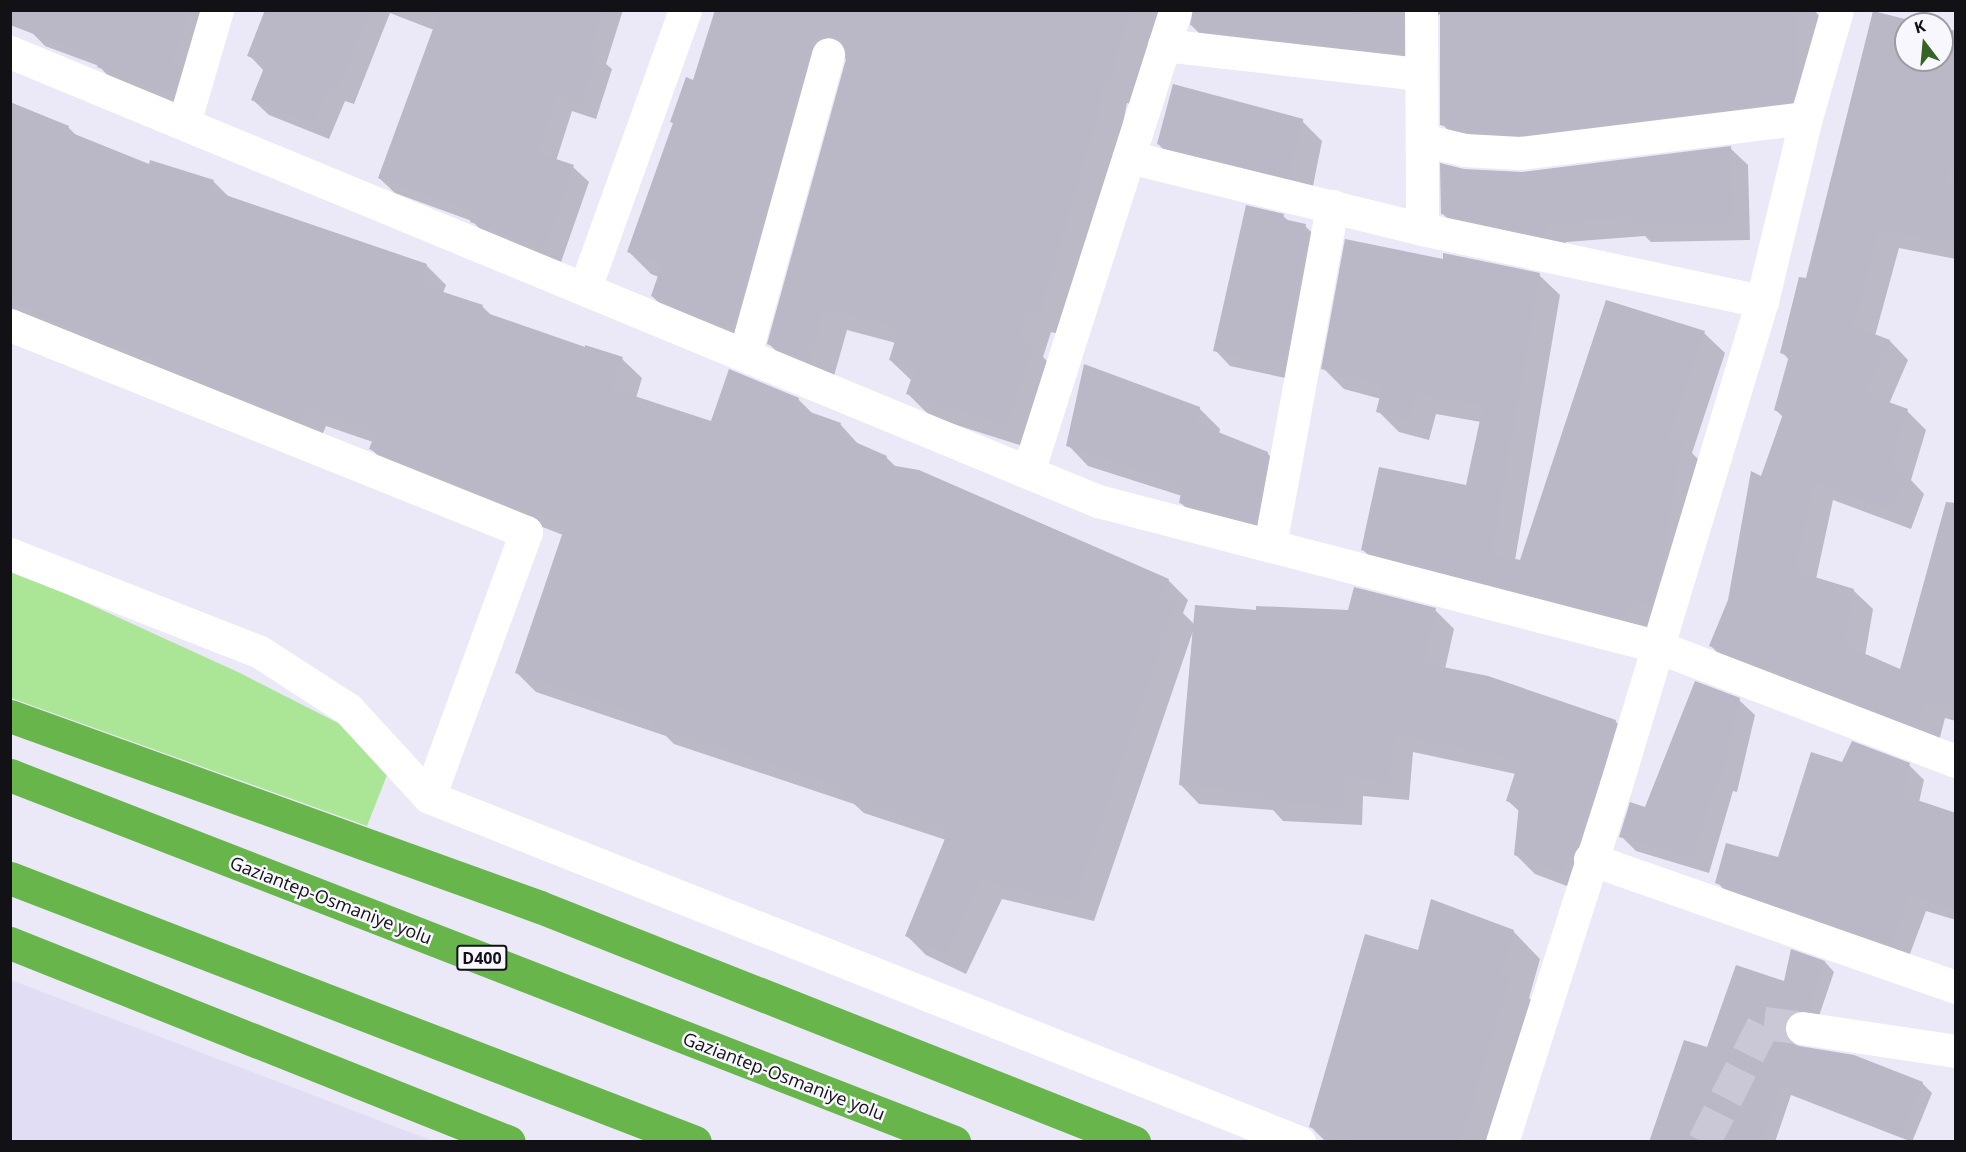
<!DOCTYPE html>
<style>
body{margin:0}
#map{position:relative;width:1966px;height:1152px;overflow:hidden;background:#ebe8f8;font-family:"Open Sans",sans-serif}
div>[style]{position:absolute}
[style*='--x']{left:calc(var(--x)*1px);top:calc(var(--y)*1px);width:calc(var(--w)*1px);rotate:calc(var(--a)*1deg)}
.built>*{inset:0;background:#e1ddf4}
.green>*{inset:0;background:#abe697}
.shadow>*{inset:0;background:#0003}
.building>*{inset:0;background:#bab7c7;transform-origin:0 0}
.minor-tunnel>*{height:33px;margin-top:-16.5px;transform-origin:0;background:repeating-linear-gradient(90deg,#cac8d6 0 33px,transparent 0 49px)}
.minor>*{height:33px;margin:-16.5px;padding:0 16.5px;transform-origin:16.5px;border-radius:16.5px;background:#fff}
.highway>*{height:33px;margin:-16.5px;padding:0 16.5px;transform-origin:16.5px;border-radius:16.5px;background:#68b64b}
span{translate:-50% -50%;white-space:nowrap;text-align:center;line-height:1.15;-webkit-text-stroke:5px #f8f7fd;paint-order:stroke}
.shield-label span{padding:2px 4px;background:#f8f7fd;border:2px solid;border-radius:4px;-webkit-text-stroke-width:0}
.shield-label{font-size:16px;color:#121116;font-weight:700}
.street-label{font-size:18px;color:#121116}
.frame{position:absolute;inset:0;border:12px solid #121116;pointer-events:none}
.north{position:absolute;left:1894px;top:12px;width:60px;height:60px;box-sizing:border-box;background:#f8f7fd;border:2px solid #9c9ba1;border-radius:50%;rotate:344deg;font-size:16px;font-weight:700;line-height:24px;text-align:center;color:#121116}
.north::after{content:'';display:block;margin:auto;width:21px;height:27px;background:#356424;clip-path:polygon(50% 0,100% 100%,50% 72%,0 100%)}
</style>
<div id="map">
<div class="built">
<i style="clip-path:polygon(11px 980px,433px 1141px,11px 1141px)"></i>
</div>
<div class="green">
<i style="clip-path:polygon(10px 568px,240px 673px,344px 726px,387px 775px,367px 826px,11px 698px)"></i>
</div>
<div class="shadow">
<i style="clip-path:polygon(10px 10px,209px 10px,184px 108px,112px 80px,99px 66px,45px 46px)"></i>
<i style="clip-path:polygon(267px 10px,623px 10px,606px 64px,612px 69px,596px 119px,572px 111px,556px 161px,573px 167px,589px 182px,561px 262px,488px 237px,472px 221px,395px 193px,379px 178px,434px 30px,390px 13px,354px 104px,345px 101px,329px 139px,269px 115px,253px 100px,264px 71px,249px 55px)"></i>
<i style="clip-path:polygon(716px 10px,1814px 10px,1819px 16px,1820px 103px,1465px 147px,1442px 124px,1441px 14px,1435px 16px,1425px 75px,1214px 48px,1191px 25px,1193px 15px,1185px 19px,1131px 104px,1127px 103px,1117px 154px,1063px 335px,1051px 332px,1043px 357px,1055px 369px,1029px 448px,931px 417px,908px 394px,912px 381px,890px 360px,896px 343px,847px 330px,832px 383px,792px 367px,769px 344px,848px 57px,837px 64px,755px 352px,675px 319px,652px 296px,659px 277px,651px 274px,628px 251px,694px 82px)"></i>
<i style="clip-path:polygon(1874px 13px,1923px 24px,1906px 24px,1906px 60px,1942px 60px,1942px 28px,1956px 31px,1956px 259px,1899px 248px,1875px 336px,1890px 341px,1908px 360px,1889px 404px,1907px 411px,1926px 430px,1911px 480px,1924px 494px,1911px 529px,1833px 500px,1816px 579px,1853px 590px,1873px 609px,1865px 656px,1900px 671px,1956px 515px,1956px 721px,1945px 718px,1938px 745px,1730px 665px,1711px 646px,1729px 600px,1762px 478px,1783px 417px,1775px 409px,1789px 360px,1782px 352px,1807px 279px)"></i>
<i style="clip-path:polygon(10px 104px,68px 127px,79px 138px,150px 166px,151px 162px,214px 182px,230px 198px,426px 265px,446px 285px,443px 293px,482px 306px,492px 316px,585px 349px,622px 359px,642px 378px,636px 398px,712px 423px,798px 399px,814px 415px,840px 424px,859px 445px,886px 457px,897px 468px,1168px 580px,1188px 600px,1183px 613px,1194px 624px,1257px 612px,1435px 610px,1454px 629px,1445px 669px,1615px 721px,1635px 740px,1583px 892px,1535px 874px,1515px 854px,1520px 812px,1508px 801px,1516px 774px,1413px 752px,1409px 800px,1363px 796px,1362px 825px,1283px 821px,1273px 810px,1199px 804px,1180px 784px,1193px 631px,1094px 921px,1002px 899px,966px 974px,926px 955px,906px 935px,946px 840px,864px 813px,854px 804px,674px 744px,666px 736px,536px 692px,516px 672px,563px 535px,391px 468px,371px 449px,373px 442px,326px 426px,320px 440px,10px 313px)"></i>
<i style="clip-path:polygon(1302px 121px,1322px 141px,1311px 196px,1178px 164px,1158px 144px)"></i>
<i style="clip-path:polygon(1730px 148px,1748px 165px,1750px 240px,1651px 242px,1645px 236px,1566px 242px,1564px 253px,1460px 231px,1442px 213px,1522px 173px)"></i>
<i style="clip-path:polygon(1283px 216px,1290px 222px,1305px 226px,1321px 241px,1290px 379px,1230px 366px,1215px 350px)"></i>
<i style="clip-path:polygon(1444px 261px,1539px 275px,1560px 295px,1515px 560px,1521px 562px,1704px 333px,1725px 353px,1692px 453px,1702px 463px,1646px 639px,1384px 570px,1363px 550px,1467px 487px,1481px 422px,1436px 414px,1429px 440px,1399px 432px,1378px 411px,1381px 399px,1344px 389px,1323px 368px)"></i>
<i style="clip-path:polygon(1199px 408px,1220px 429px,1219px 434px,1267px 453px,1288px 474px,1275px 542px,1201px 523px,1180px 502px,1182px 496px,1088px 466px,1068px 445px)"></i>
<i style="clip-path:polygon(1739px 700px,1755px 715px,1737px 792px,1733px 791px,1709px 873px,1636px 851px,1621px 836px)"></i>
<i style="clip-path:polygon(1843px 763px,1909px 765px,1924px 780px,1919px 802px,1956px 814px,1956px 920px,1926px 911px,1908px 959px,1732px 898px,1717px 882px,1779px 859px)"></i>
<i style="clip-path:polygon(1513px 931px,1540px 959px,1529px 998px,1537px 1006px,1496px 1142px,1326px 1142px,1310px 1126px,1419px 952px)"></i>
<i style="clip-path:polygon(1793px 951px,1825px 962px,1834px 972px,1818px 1019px,1792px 1035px,1793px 1045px,1922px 1083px,1932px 1093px,1912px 1142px,1791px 1095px,1775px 1142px,1658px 1142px,1708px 1049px,1785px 983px)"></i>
</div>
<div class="building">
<i style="clip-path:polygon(10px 10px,191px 10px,172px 62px,181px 65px,170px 95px,97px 67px,100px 59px,10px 25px)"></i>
<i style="clip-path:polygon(265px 10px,370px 10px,338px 90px,329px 86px,314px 124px,251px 100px,266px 63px,247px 56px)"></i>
<i style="clip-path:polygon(440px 10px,603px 10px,590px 50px,597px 52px,580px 104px,557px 96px,538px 153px,574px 165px,546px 247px,470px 222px,474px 212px,378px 178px)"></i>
<i style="clip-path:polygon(715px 10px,1130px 10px,1109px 82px,1105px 81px,1094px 130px,1040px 313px,1028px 310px,1019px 340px,1033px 345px,1006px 426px,906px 394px,915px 368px,889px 360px,899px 328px,824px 308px,809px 361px,767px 344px,846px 59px,846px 49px,841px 40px,834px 36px,823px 36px,814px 41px,810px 49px,732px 330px,651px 296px,662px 264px,627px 252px,673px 123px,670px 122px,686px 77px,693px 80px)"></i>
<i style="clip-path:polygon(1193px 10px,1339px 10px,1402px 20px,1402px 53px,1210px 31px,1190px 25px)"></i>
<i style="clip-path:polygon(1440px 10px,1797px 10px,1797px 80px,1791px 101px,1519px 134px,1468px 131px,1440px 125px)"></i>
<i style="clip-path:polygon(1873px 11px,1925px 24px,1906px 24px,1906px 60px,1942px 60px,1942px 28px,1956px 31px,1956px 155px,1947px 184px,1956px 185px,1956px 244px,1880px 230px,1853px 326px,1890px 340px,1866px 394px,1908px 409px,1890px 468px,1906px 474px,1892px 511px,1814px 482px,1795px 571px,1854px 589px,1845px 645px,1900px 669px,1946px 502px,1956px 503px,1956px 708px,1926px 700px,1919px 727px,1709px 646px,1728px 600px,1751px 471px,1761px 476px,1783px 414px,1774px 410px,1789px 356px,1780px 353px,1799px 277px,1806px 278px)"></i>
<i style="left:1173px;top:84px;width:135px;height:62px;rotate:15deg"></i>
<i style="clip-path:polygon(10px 102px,69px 126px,67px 131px,149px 164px,150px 160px,214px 180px,211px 190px,427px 264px,419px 284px,483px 305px,481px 311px,585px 347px,585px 345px,623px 357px,613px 389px,711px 421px,729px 369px,799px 398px,796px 407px,841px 423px,837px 434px,887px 456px,884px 464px,919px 470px,1169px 579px,1160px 602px,1176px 603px,1074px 902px,982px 880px,946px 955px,905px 936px,949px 829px,842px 794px,844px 788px,652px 725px,653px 720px,515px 673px,566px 523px,498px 500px,369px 449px,376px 431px,306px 407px,300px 421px,153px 362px,155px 358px,32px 314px,33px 310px,10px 301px)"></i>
<i style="clip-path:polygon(1731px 146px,1733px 222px,1631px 224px,1631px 218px,1549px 224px,1546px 236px,1441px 214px,1440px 163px,1464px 169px,1522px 172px)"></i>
<i style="clip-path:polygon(1246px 205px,1284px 214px,1283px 219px,1306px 224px,1305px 230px,1308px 231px,1285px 359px,1276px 357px,1274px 364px,1213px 351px)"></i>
<i style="clip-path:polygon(1345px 239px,1443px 259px,1443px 253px,1540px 273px,1492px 553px,1520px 560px,1606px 300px,1705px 331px,1669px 439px,1682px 441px,1662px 568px,1650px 606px,1630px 601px,1625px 619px,1361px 550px,1379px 467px,1466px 485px,1483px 406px,1415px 394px,1408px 420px,1376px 412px,1383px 384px,1321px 369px)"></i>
<i style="clip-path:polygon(1084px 364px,1200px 407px,1198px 424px,1268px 452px,1255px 522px,1179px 503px,1183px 483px,1066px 446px)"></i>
<i style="clip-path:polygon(1354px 587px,1436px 608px,1423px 663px,1488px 676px,1616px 720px,1577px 846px,1572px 858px,1569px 857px,1564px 874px,1514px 855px,1519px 805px,1506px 801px,1519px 760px,1394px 734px,1390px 782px,1345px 778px,1343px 806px,1263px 802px,1263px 792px,1179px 785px,1195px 605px,1256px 610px,1256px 606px,1348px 610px)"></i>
<i style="clip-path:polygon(1695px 681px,1740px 698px,1722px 777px,1718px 777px,1693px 858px,1619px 837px,1630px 802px,1645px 807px)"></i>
<i style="clip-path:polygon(1852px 741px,1910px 763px,1902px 795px,1956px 813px,1956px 911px,1910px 896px,1892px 945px,1715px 883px,1726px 843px,1778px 857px,1811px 752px,1842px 762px)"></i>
<i style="clip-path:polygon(1431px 899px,1514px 930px,1501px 974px,1510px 977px,1461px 1142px,1359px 1142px,1309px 1127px,1365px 934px,1418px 950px)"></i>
<i style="clip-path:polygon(1791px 949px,1825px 961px,1809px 1010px,1796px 1010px,1788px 1016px,1783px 1026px,1785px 1035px,1790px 1042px,1799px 1046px,1854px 1055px,1923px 1082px,1902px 1134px,1782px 1086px,1762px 1142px,1649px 1142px,1684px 1040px,1707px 1047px,1736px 965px,1784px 981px)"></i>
</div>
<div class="minor-tunnel">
<i style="--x:1704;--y:1142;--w:133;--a:-63.2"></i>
<i style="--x:1764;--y:1023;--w:38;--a:7"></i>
</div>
<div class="minor">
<i style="--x:1421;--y:10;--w:219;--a:89.7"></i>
<i style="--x:1164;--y:45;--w:258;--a:6.5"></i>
<i style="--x:10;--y:52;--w:1177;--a:22.43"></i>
<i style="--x:1098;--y:501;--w:577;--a:14.57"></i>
<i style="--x:1656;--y:646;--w:321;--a:21"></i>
<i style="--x:184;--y:123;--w:118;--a:-73.7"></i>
<i style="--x:1423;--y:140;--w:43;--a:13.4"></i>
<i style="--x:1465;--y:150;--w:55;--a:3.1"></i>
<i style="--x:1520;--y:153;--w:288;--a:-7"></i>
<i style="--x:1129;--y:157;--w:302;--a:13.8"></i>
<i style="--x:1422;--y:229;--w:348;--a:12"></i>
<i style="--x:585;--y:288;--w:295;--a:-70.2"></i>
<i style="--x:10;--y:325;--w:556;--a:21.86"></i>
<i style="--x:526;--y:532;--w:282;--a:110.1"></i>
<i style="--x:745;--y:354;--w:311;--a:-74.5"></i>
<i style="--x:1028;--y:472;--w:485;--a:-72.3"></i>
<i style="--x:1270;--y:545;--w:345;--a:-79.6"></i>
<i style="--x:10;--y:554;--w:269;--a:21.4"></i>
<i style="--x:260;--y:652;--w:105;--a:32.9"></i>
<i style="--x:348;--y:709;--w:120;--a:47.4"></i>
<i style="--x:429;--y:797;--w:936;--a:21.63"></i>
<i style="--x:1590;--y:859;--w:388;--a:19.3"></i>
<i style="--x:1802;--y:1028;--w:156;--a:8.5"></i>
<i style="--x:1502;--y:1142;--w:375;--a:-72.3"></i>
<i style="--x:1616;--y:785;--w:506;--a:-73.21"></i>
<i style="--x:1762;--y:301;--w:188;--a:-76.5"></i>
<i style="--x:1806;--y:118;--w:112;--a:-74"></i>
</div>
<div class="highway">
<i style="--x:10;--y:716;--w:563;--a:19.82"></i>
<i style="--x:540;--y:907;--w:639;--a:21.58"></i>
<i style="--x:10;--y:775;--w:1013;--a:21.24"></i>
<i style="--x:10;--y:878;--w:734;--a:21.08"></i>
<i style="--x:10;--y:943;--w:537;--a:21.74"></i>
</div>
<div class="shield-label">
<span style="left:482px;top:958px">D400</span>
</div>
<div class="street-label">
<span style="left:331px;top:900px;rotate:21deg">Gaziantep-Osmaniye yolu</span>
<span style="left:784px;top:1076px;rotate:21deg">Gaziantep-Osmaniye yolu</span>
</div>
<div class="frame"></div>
<div class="north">K</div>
</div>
